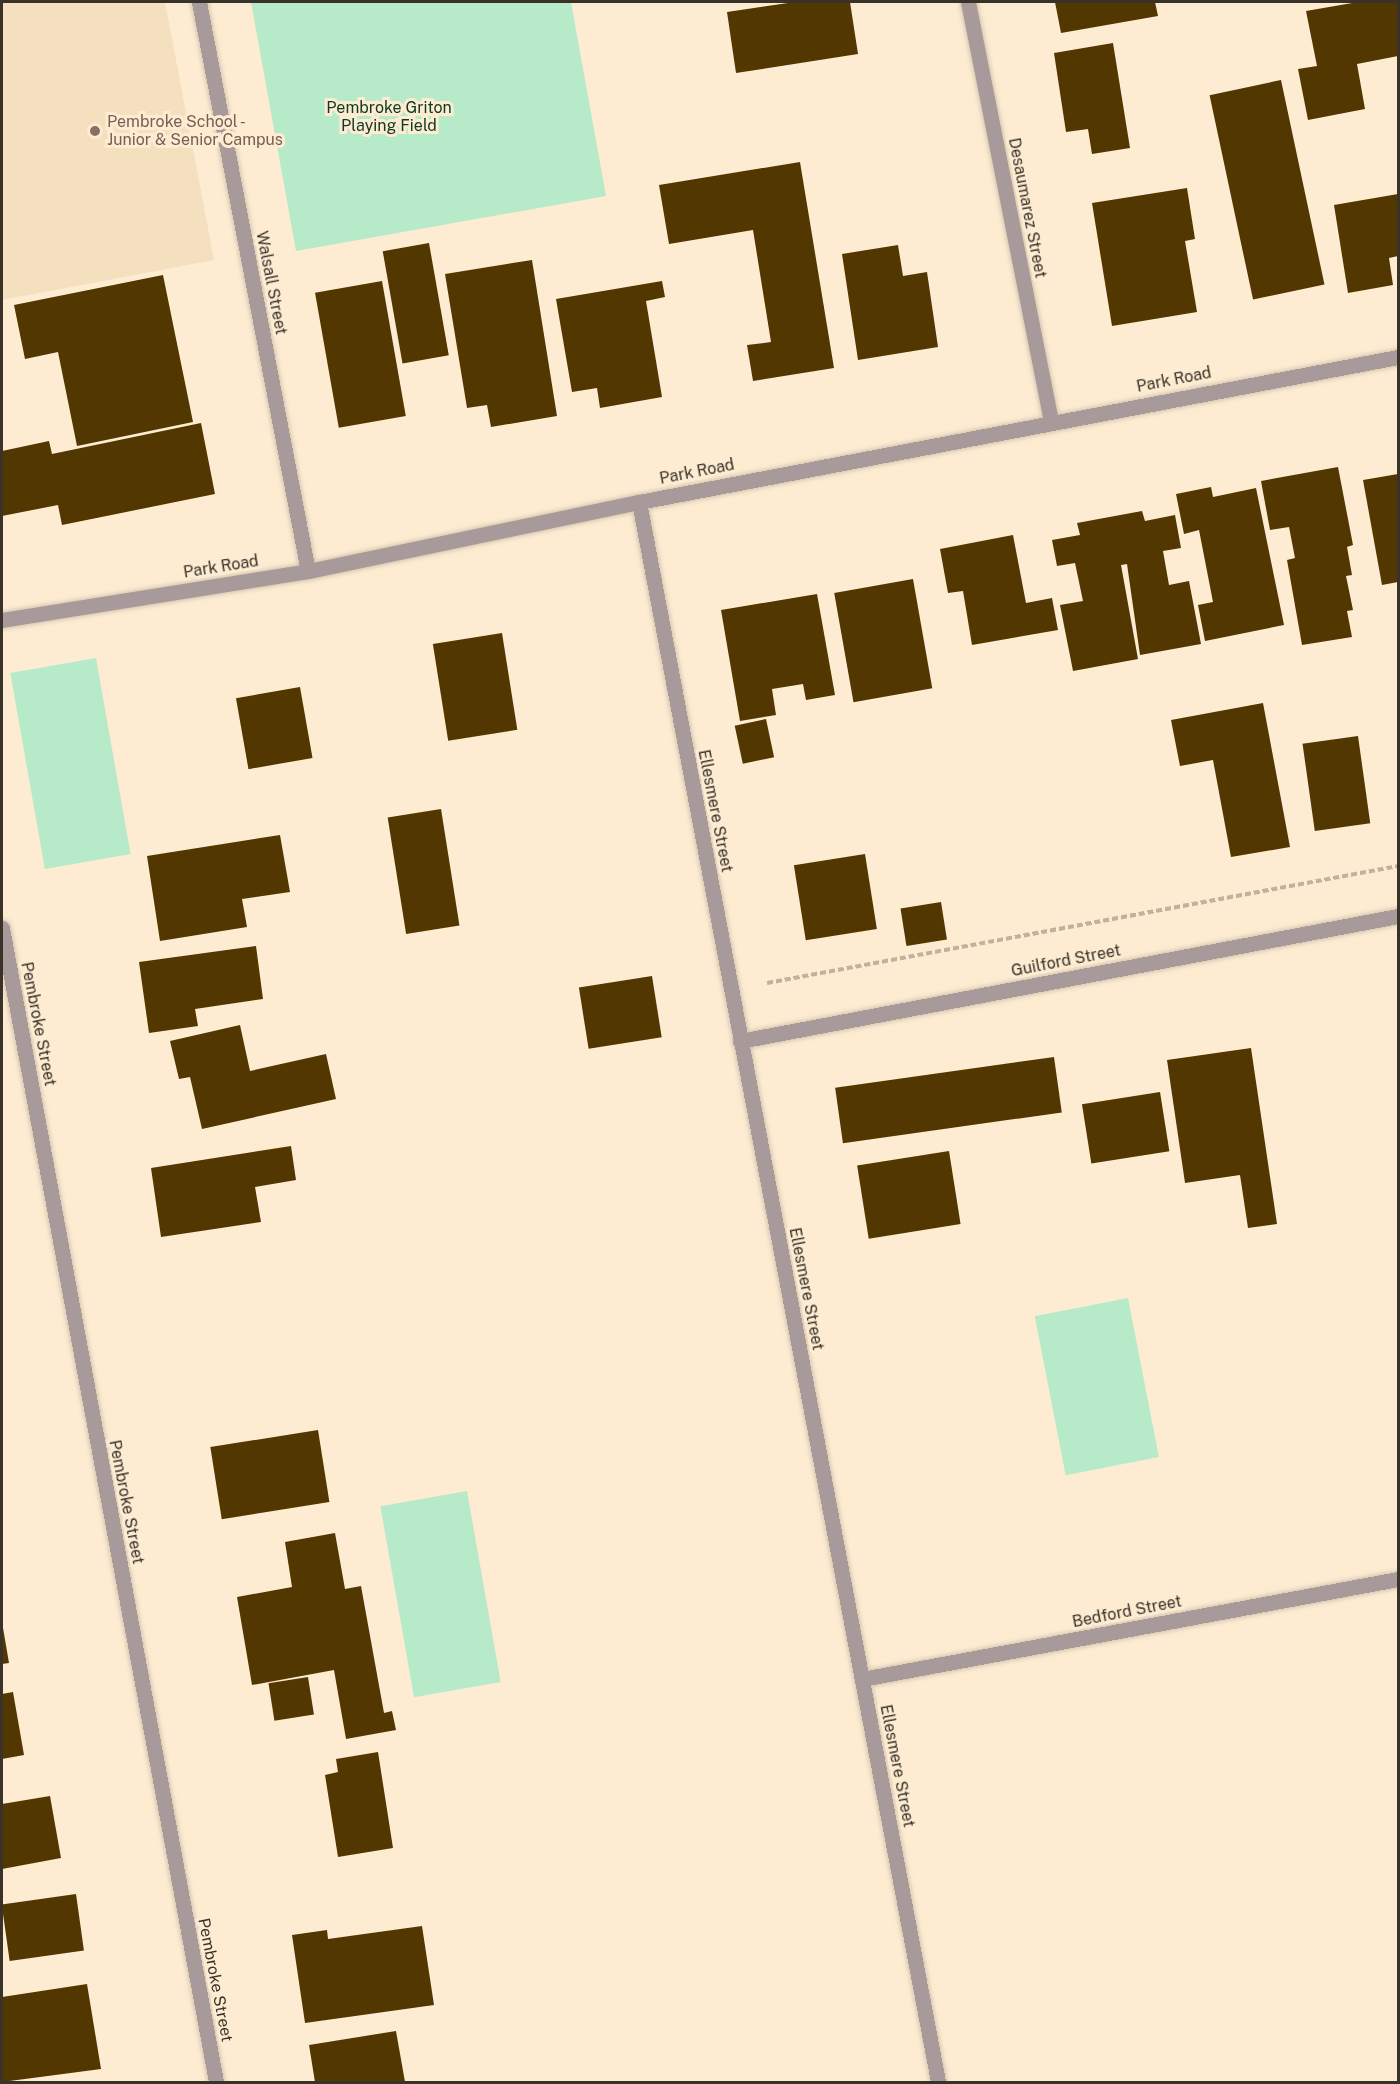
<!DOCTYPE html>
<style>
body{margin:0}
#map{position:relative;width:1400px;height:2084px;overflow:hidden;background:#fdecd2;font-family:"Public Sans",sans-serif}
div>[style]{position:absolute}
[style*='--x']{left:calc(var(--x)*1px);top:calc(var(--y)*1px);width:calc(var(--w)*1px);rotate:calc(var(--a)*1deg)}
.built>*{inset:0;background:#f4dfbe}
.green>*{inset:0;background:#b7eac9;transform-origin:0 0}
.building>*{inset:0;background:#523700;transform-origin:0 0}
.path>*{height:4px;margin-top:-2px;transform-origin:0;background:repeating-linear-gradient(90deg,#c0b29d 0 6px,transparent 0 9px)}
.roads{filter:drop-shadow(0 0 2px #d6c7b0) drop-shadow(0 0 2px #d6c7b0)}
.minor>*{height:15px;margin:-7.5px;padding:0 7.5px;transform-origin:7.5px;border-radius:7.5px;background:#a8999b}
.dots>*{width:16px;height:16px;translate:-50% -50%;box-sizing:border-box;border:3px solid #fdecd2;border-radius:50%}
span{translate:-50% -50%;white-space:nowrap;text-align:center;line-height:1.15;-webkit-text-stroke:6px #fdecd2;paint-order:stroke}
.park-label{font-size:16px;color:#0e3922}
.education-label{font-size:16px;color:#785e54}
.left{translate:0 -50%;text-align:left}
.street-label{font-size:16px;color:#393228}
.frame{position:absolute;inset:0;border:3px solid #393228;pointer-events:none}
</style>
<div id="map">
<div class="built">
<i style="clip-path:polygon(2px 2px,165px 2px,214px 260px,2px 300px)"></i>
</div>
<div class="green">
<i style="clip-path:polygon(251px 2px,571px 2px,606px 196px,296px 251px)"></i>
<i style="left:96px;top:658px;width:199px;height:87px;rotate:80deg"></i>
<i style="left:1128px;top:1298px;width:162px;height:95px;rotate:79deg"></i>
<i style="left:467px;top:1491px;width:194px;height:88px;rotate:80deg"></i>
</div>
<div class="building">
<i style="clip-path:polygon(795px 2px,850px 2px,858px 54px,736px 73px,727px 12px)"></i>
<i style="clip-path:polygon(1055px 2px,1155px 2px,1158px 16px,1061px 33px)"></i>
<i style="clip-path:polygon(1358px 2px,1398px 2px,1398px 56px,1357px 64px,1365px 109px,1308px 120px,1298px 69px,1317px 66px,1306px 11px)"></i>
<i style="clip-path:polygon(1113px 43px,1130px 148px,1092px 154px,1088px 129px,1066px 132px,1054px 53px)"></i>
<i style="left:1281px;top:80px;width:209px;height:73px;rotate:78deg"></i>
<i style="clip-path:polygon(800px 162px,834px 368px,753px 381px,747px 345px,771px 342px,753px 230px,669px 244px,659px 185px)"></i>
<i style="clip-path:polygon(1187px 188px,1195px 239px,1185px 241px,1197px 312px,1112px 326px,1092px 203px)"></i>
<i style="clip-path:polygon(1398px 194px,1398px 256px,1389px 258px,1393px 285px,1348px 293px,1334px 205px)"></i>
<i style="left:429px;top:243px;width:114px;height:47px;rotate:80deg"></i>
<i style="clip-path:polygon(898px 245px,903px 276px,927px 272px,938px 347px,858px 360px,842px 254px)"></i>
<i style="clip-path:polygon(532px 260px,557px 416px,491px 427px,487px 405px,467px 408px,445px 274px)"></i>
<i style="clip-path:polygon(163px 275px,193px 422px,77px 446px,58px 352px,25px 359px,14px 305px)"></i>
<i style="left:382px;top:281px;width:137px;height:68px;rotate:80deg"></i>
<i style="clip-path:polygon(662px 281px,665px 297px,646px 301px,662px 397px,600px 408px,597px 388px,572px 392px,556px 299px)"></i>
<i style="clip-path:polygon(201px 423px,215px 494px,62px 525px,58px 505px,2px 516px,2px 451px,49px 441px,52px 454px)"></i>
<i style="clip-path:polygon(1338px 467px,1353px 545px,1347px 547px,1352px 575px,1346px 576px,1353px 610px,1347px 611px,1352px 637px,1302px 645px,1287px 560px,1295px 558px,1289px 527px,1270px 530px,1261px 481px)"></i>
<i style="clip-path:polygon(1398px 474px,1398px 582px,1382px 585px,1363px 480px)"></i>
<i style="clip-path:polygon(1211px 487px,1213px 497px,1256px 488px,1284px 625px,1205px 641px,1198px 605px,1213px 602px,1199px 530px,1184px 534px,1176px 494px)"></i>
<i style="clip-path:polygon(1142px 511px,1145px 521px,1175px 515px,1181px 548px,1163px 551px,1169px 585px,1189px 581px,1201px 644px,1140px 655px,1127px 564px,1121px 565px,1138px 659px,1073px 671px,1060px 605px,1083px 601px,1075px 563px,1057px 566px,1052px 540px,1080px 535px,1077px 523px)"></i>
<i style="clip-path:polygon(1013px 535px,1026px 603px,1052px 598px,1058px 630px,972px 645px,963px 591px,948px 593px,940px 549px)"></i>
<i style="left:913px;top:579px;width:111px;height:80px;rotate:80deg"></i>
<i style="clip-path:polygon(817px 594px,835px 695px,806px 700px,803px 684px,772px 689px,776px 715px,740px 721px,721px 610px)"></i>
<i style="left:502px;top:633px;width:98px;height:70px;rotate:81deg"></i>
<i style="left:300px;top:687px;width:72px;height:65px;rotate:80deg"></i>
<i style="clip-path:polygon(1263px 703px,1290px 847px,1231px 857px,1213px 760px,1180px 766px,1171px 720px)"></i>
<i style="left:766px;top:719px;width:39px;height:32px;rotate:78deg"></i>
<i style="left:1358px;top:736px;width:88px;height:56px;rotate:82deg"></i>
<i style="left:441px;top:809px;width:118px;height:54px;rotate:81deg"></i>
<i style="clip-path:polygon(280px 835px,290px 892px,242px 899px,247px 927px,160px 941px,147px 856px)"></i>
<i style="left:865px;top:854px;width:76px;height:72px;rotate:81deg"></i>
<i style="left:941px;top:902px;width:38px;height:41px;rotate:81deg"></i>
<i style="clip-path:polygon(256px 946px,263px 999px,195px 1009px,198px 1026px,149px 1033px,139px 962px)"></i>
<i style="left:652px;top:976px;width:62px;height:74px;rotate:81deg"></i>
<i style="clip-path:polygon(240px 1025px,250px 1071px,326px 1054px,336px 1099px,202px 1129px,190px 1077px,179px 1079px,170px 1041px)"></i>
<i style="clip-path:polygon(1251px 1048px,1277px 1224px,1248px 1228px,1240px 1175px,1185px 1183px,1167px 1060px)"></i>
<i style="left:1054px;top:1057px;width:56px;height:221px;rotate:82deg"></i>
<i style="left:1160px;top:1092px;width:60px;height:79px;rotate:81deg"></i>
<i style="clip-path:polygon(291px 1146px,296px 1180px,255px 1187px,261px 1222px,161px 1237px,151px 1168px)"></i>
<i style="left:949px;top:1151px;width:74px;height:93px;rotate:81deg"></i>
<i style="left:318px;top:1430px;width:73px;height:109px;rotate:81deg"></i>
<i style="clip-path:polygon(335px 1533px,345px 1589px,361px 1586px,384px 1713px,392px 1711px,396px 1730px,346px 1739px,334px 1670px,252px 1685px,237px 1597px,292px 1587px,285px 1542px)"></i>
<i style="clip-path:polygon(2px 1622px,9px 1663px,2px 1664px)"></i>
<i style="left:308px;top:1677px;width:38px;height:40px;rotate:81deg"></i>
<i style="clip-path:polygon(13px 1692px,24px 1755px,2px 1759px,2px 1694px)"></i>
<i style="clip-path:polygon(378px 1752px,393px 1848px,338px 1857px,325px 1775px,338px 1772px,336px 1759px)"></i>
<i style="clip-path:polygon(50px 1796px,61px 1858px,2px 1869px,2px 1804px)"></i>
<i style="left:76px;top:1894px;width:57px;height:75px;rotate:82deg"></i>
<i style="clip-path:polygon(422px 1926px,434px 2005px,305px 2023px,292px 1935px,327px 1930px,328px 1939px)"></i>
<i style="clip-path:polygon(87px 1984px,101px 2069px,2px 2082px,2px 1997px)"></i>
<i style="clip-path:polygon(396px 2031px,405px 2082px,315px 2082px,309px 2045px)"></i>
</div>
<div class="path">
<i style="--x:767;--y:983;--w:642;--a:-10.5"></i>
</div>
<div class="roads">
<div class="minor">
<i style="--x:199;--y:2;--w:579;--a:79.16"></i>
<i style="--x:968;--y:2;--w:428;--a:78.8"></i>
<i style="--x:639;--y:502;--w:1608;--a:79.28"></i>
<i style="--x:2;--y:620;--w:310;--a:-9.1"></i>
<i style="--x:308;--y:571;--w:338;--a:-11.8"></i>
<i style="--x:639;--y:502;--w:773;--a:-10.82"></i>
<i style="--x:2;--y:928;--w:1174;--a:79.49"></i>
<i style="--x:740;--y:1041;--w:670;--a:-10.76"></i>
<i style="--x:862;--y:1679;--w:545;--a:-10.57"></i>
</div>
</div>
<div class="dots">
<i style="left:95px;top:131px;background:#8d6e63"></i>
</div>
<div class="park-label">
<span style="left:389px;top:117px">Pembroke Griton<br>Playing Field</span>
</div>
<div class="education-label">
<span class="left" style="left:107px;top:131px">Pembroke School -<br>Junior &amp; Senior Campus</span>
</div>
<div class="street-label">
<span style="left:1027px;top:208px;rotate:79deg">Desaumarez Street</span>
<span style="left:271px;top:283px;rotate:79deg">Walsall Street</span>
<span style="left:1174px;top:380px;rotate:-11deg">Park Road</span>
<span style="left:697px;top:472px;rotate:-11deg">Park Road</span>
<span style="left:221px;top:567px;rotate:-9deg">Park Road</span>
<span style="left:715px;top:811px;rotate:79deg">Ellesmere Street</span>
<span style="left:1066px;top:961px;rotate:-11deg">Guilford Street</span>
<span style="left:38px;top:1024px;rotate:79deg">Pembroke Street</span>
<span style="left:806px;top:1289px;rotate:79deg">Ellesmere Street</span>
<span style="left:126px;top:1502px;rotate:79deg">Pembroke Street</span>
<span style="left:1127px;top:1612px;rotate:-11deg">Bedford Street</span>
<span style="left:897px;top:1766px;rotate:79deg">Ellesmere Street</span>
<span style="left:215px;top:1980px;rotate:79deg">Pembroke Street</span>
</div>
<div class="frame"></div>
</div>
